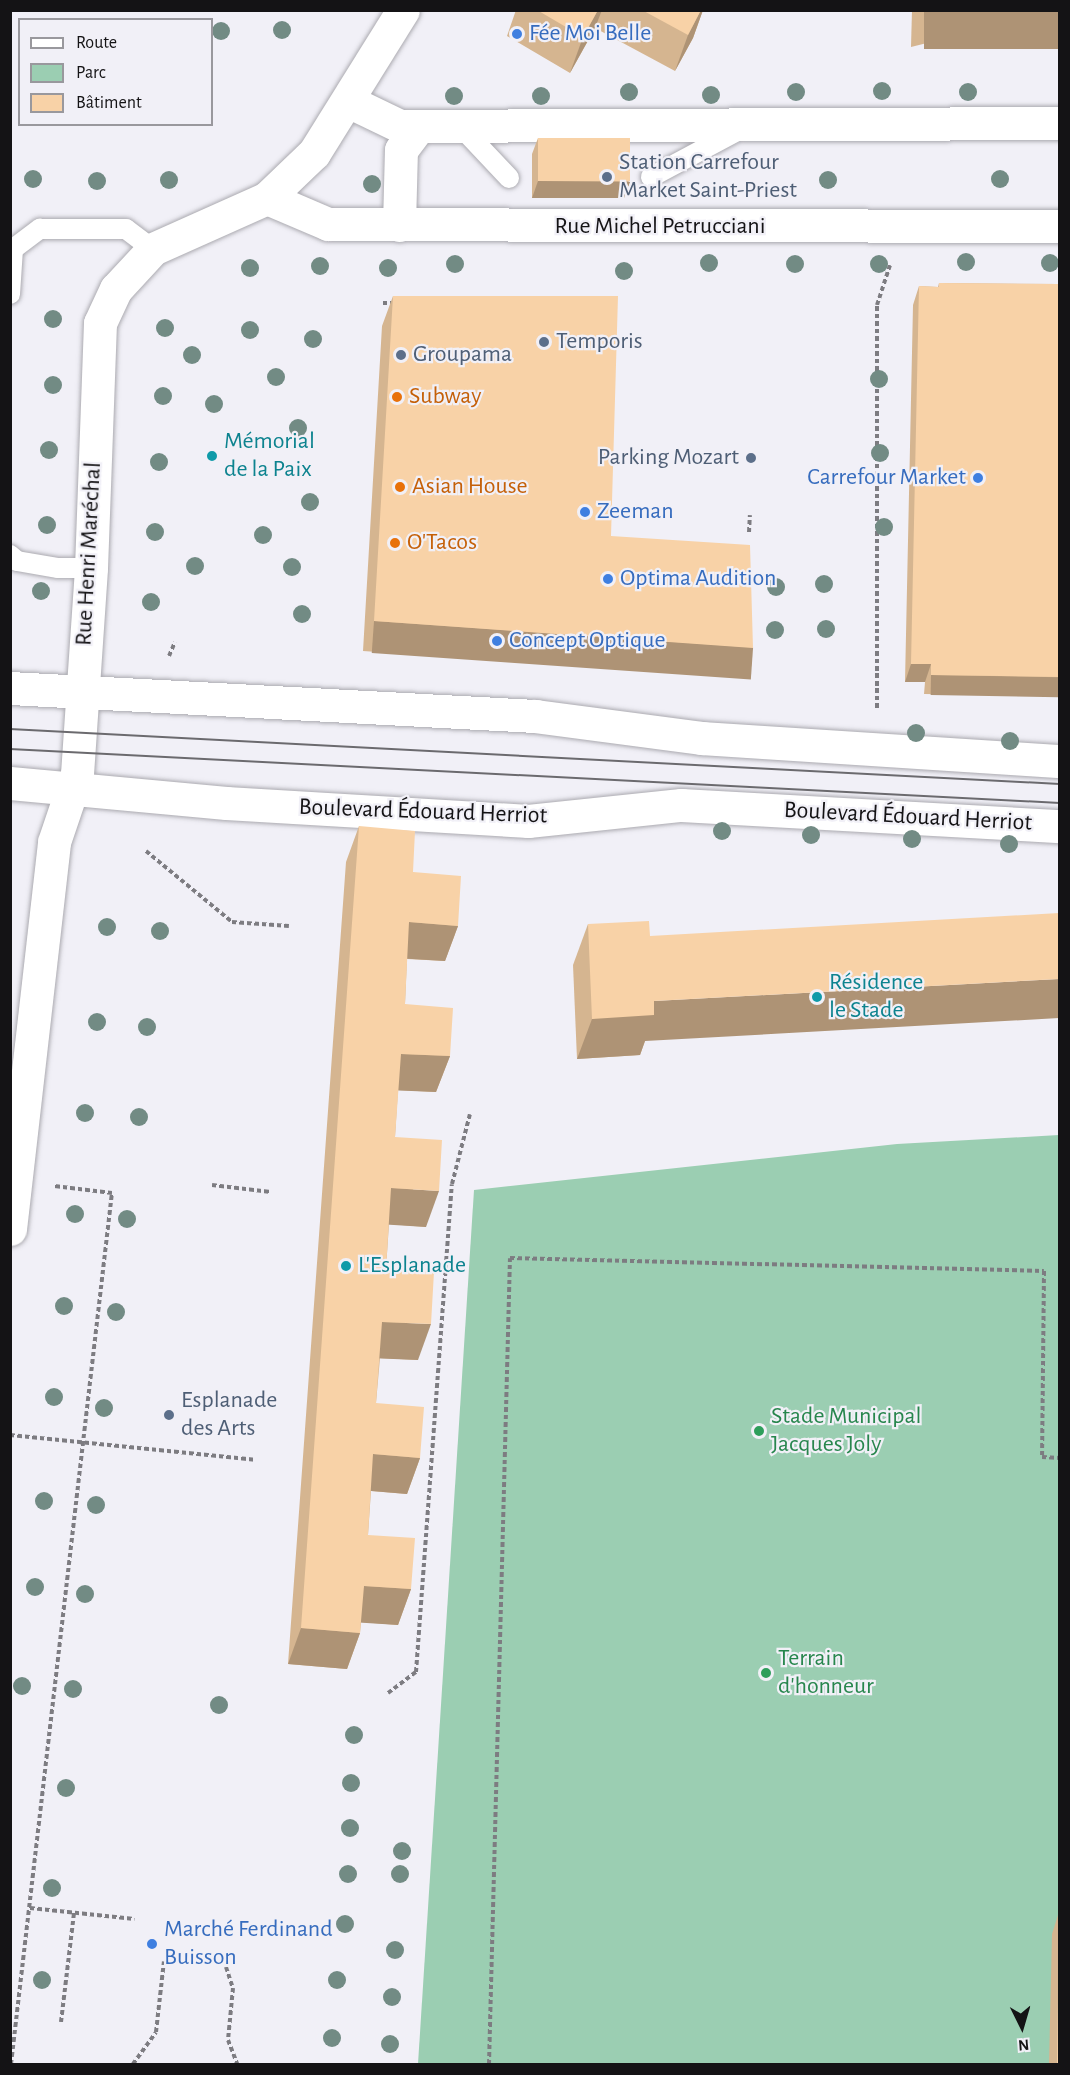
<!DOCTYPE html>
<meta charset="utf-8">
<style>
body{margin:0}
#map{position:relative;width:1070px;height:2075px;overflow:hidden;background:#f1f0f7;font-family:"Alegreya Sans",sans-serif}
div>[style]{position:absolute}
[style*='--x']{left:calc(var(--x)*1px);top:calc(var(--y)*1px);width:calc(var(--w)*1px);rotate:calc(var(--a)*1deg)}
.green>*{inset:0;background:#9bceb2}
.path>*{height:4px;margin-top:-2px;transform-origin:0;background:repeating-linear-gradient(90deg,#7d7c81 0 4.5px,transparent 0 7.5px)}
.roads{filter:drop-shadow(0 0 2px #abaab0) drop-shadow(0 0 2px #abaab0)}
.lane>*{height:20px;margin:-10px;padding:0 10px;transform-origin:10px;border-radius:10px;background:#fff}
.street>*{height:33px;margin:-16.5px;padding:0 16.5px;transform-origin:16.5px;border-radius:16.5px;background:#fff}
.secondary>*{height:33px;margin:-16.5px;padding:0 16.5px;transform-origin:16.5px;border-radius:16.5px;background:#fff}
.tram>*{height:1.5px;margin:-0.75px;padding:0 0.75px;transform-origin:0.75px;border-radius:0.75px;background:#6b6a6e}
.trees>*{width:18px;height:18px;margin:-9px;border-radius:50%;background:#728b84}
.wall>*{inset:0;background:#d5b590}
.shaded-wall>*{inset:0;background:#ae9375;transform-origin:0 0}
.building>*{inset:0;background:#f8d2a7;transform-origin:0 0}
.dots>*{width:16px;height:16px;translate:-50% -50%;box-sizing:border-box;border:3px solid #f1f0f7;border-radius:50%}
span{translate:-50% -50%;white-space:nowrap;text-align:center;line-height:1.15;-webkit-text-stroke:4.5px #f1f0f7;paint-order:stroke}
.shop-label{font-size:24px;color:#366cbe}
.left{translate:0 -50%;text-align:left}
.right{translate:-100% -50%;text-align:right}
.service-label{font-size:24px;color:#4e5e75}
.street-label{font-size:24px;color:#141315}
.food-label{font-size:24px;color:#c56008}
.culture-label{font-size:24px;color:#0d838f}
.leisure-label{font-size:24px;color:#27864d}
.frame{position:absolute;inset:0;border:12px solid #141315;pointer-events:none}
.legend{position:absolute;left:18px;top:18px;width:195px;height:108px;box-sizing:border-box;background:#f1f0f7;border:2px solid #99989d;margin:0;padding:8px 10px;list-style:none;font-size:18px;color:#141315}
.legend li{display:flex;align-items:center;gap:12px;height:30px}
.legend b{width:30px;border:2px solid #99989d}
.north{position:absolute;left:992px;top:1997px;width:60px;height:60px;-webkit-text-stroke:4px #f1f0f7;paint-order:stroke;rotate:175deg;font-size:16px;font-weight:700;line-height:24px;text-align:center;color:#141315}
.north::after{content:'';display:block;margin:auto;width:21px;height:27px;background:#141315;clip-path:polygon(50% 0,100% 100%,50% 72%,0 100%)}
</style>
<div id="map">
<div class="green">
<i style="clip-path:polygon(1059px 1135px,1059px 2064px,418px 2064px,474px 1190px,897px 1144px)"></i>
</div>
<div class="path">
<i style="--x:383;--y:303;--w:10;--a:0"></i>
<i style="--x:749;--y:532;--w:17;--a:-87"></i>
<i style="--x:169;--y:656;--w:15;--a:-67"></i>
<i style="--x:877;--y:708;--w:403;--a:-90"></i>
<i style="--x:877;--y:305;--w:42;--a:-72"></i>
<i style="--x:146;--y:851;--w:112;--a:39.5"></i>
<i style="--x:232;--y:922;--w:57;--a:4"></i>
<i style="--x:212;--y:1185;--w:59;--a:6.8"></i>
<i style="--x:10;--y:1435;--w:246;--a:5.8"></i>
<i style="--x:388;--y:1693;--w:35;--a:-37"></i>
<i style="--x:416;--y:1672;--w:489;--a:-85.8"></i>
<i style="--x:452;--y:1184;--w:72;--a:-75.6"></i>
<i style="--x:30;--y:1908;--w:105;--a:6"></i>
<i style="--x:226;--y:1967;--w:22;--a:72"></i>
<i style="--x:233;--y:1988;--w:52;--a:95.5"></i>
<i style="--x:228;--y:2040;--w:26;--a:69"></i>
<i style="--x:61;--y:2022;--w:110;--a:-83.2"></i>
<i style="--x:11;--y:2064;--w:877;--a:-83.39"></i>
<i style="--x:112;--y:1193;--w:58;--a:-173.1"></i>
<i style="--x:133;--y:2064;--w:39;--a:-54"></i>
<i style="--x:156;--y:2032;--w:71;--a:-83.6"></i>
<i style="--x:489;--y:2064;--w:806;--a:-88.51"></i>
<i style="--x:510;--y:1258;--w:534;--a:1.39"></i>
<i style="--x:1044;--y:1271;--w:186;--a:90.6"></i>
<i style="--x:1042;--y:1457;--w:18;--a:3"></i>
</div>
<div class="roads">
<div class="lane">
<i style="--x:461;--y:127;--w:70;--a:46.7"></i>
<i style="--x:651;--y:177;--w:102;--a:-28.1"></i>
<i style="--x:10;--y:294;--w:45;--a:-86.2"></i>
<i style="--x:13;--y:249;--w:34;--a:-37"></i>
<i style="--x:40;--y:229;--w:86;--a:0"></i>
<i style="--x:126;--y:229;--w:34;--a:37"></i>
<i style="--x:10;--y:555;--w:9;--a:41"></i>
<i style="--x:17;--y:561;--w:42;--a:9.7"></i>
<i style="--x:58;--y:568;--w:33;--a:0"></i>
</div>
<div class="street">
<i style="--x:348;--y:101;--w:58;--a:25.7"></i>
<i style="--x:400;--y:126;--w:660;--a:-0.26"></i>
<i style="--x:267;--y:198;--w:66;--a:23.1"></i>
<i style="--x:328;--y:224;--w:732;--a:0.16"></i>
<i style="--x:399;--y:225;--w:75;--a:-88.5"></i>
<i style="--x:401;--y:150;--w:30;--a:-53"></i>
</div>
<div class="secondary">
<i style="--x:10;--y:688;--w:526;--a:3.05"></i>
<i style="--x:535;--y:716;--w:168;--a:7.5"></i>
<i style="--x:702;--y:738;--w:359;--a:3.7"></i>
<i style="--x:10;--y:783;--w:217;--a:5.3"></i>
<i style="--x:226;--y:803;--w:303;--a:3.4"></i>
<i style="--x:528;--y:821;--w:154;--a:-6"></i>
<i style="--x:681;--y:805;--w:380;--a:3.2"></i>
<i style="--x:10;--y:1229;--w:389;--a:-83.5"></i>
<i style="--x:54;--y:842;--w:72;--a:-71.3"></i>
<i style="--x:77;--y:774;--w:206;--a:-86.1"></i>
<i style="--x:91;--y:568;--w:245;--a:-87.9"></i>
<i style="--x:100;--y:323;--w:38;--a:-65"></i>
<i style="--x:116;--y:289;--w:54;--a:-47.2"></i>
<i style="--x:153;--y:249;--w:125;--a:-24.1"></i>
<i style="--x:267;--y:198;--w:65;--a:-43.8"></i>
<i style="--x:314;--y:153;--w:168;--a:-58.1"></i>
</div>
</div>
<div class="tram">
<i style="--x:10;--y:729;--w:1051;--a:3"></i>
<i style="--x:10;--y:749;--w:1051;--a:2.94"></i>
</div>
<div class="trees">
<i style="left:282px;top:30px"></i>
<i style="left:221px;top:31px"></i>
<i style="left:882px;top:91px"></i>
<i style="left:629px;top:92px"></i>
<i style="left:796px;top:92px"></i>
<i style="left:968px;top:92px"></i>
<i style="left:711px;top:95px"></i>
<i style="left:454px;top:96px"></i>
<i style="left:541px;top:96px"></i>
<i style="left:33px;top:179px"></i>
<i style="left:1000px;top:179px"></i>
<i style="left:169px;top:180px"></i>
<i style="left:828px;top:180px"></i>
<i style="left:97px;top:181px"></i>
<i style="left:372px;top:184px"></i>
<i style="left:966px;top:262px"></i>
<i style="left:709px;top:263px"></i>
<i style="left:1050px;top:263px"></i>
<i style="left:455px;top:264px"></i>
<i style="left:795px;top:264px"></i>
<i style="left:879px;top:264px"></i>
<i style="left:320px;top:266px"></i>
<i style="left:250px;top:268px"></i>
<i style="left:388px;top:268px"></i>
<i style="left:624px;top:271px"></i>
<i style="left:53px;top:319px"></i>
<i style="left:165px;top:328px"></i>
<i style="left:250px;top:330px"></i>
<i style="left:313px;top:339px"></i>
<i style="left:192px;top:355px"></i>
<i style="left:276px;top:377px"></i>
<i style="left:879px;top:379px"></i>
<i style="left:53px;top:385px"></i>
<i style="left:163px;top:396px"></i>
<i style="left:214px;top:404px"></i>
<i style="left:298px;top:428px"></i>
<i style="left:49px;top:450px"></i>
<i style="left:880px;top:453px"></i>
<i style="left:159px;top:462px"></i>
<i style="left:310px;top:502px"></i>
<i style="left:47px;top:525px"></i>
<i style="left:884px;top:527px"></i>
<i style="left:155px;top:532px"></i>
<i style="left:263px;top:535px"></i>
<i style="left:195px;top:566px"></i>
<i style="left:292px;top:567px"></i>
<i style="left:824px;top:584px"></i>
<i style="left:776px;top:587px"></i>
<i style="left:41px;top:591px"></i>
<i style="left:151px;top:602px"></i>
<i style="left:302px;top:614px"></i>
<i style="left:826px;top:629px"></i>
<i style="left:775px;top:630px"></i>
<i style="left:916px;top:733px"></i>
<i style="left:1010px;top:741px"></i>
<i style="left:722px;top:831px"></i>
<i style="left:811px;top:835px"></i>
<i style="left:912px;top:839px"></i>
<i style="left:1009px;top:844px"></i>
<i style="left:107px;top:927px"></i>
<i style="left:160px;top:931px"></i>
<i style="left:97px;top:1022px"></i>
<i style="left:147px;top:1027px"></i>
<i style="left:85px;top:1113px"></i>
<i style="left:139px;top:1117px"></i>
<i style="left:75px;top:1214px"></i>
<i style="left:127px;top:1219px"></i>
<i style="left:64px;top:1306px"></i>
<i style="left:116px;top:1312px"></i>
<i style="left:54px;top:1397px"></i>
<i style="left:104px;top:1408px"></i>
<i style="left:44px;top:1501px"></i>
<i style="left:96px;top:1505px"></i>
<i style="left:35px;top:1587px"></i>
<i style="left:85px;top:1594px"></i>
<i style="left:22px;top:1686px"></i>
<i style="left:73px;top:1689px"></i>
<i style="left:219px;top:1705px"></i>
<i style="left:354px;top:1735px"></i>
<i style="left:351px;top:1783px"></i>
<i style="left:66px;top:1788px"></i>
<i style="left:350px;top:1828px"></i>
<i style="left:402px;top:1851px"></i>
<i style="left:348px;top:1874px"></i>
<i style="left:400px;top:1874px"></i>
<i style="left:52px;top:1888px"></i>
<i style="left:345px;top:1924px"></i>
<i style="left:395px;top:1950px"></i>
<i style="left:42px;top:1980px"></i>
<i style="left:337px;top:1980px"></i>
<i style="left:392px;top:1997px"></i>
<i style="left:332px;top:2038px"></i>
<i style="left:390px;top:2044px"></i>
</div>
<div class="wall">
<i style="clip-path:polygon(516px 10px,703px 10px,693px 38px,675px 71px,595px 28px,570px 73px,507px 36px)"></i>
<i style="clip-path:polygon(912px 10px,1059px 10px,911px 47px)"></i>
<i style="clip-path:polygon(538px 138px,630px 182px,624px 198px,532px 198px,532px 154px)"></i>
<i style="clip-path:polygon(939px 283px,1059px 284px,1059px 696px,924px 694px,925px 682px,905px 682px,913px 305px,919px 286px,938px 287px)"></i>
<i style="clip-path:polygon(393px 296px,611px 536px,753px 648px,742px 678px,363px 651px,382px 326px)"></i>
<i style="clip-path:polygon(359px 826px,413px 872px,458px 926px,445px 961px,407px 959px,405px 1004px,450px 1056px,436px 1092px,398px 1090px,395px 1137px,426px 1227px,389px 1224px,386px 1269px,418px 1360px,380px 1358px,376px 1403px,420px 1458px,407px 1494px,371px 1491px,368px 1535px,411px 1589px,398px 1625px,361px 1622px,360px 1633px,347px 1669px,288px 1664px,346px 862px)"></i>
<i style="clip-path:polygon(588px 924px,645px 1041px,640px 1055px,577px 1059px,573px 965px)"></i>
<i style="clip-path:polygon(1059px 1912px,1059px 2064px,1049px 2064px,1052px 1934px)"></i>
</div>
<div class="shaded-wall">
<i style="clip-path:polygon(598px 10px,602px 10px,595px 28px,570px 73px,583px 37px)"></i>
<i style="clip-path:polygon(701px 10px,703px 10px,693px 38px,675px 71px,688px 35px)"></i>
<i style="left:924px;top:11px;width:135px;height:38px"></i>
<i style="clip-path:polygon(538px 181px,630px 182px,624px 198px,532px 198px)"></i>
<i style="left:374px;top:621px;width:380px;height:32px;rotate:4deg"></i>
<i style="clip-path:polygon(911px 664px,931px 664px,925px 682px,905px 682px)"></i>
<i style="left:931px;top:675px;width:128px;height:20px;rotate:1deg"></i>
<i style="clip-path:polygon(409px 922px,458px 926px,445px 961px,396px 958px)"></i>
<i style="clip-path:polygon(1059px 979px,1059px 1018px,645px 1041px,640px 1055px,577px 1059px,592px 1019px,654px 1001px)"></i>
<i style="clip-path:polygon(401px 1054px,450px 1056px,436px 1092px,387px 1090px)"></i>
<i style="clip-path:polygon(391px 1188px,439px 1191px,426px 1227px,378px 1224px)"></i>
<i style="clip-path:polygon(382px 1322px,431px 1324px,418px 1360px,369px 1358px)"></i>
<i style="clip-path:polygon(373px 1454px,420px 1458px,407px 1494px,360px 1490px)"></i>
<i style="clip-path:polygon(364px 1586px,411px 1589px,398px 1625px,351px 1622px)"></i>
<i style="clip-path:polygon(301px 1628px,360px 1633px,347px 1669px,288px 1664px)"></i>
</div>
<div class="building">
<i style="clip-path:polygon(537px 10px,598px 10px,583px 37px)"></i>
<i style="clip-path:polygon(642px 10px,701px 10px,688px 35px)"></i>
<i style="left:924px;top:10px;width:135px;height:1px"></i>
<i style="left:538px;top:138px;width:92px;height:43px"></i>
<i style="clip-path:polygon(939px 283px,1059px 284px,1059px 677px,931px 675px,931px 664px,911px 664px,919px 286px,939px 287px)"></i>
<i style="clip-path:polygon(393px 296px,618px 296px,611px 536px,750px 545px,753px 648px,374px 621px)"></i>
<i style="clip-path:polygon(359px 826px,415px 831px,413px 872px,461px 876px,458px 926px,409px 922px,405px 1004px,453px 1008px,450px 1056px,401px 1054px,395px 1137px,442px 1140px,439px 1191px,391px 1188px,386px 1269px,434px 1272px,431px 1324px,382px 1322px,376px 1403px,424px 1407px,420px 1458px,373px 1454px,368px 1535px,415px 1538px,411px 1589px,364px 1586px,360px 1633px,301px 1628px)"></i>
<i style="clip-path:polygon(1059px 913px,1059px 979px,654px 1001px,654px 1015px,592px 1019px,588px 924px,649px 921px,650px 936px)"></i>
<i style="clip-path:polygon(1059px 1942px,1059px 2064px,1057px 2064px)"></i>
</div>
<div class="dots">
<i style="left:517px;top:34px;background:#3f7fe0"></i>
<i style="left:607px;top:177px;background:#5c6f8a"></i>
<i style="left:544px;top:342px;background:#5c6f8a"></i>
<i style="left:401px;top:355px;background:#5c6f8a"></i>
<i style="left:397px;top:397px;background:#e8710a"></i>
<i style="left:212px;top:456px;background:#0f9aa8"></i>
<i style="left:751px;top:458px;background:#5c6f8a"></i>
<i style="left:978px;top:478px;background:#3f7fe0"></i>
<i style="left:400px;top:487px;background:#e8710a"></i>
<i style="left:585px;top:512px;background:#3f7fe0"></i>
<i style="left:395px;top:543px;background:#e8710a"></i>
<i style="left:608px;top:579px;background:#3f7fe0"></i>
<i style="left:497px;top:641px;background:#3f7fe0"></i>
<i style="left:817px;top:997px;background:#0f9aa8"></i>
<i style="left:346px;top:1266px;background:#0f9aa8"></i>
<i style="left:169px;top:1415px;background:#5c6f8a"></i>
<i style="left:759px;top:1431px;background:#2e9e5b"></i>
<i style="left:766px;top:1673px;background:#2e9e5b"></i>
<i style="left:152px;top:1944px;background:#3f7fe0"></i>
</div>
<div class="shop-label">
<span class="left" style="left:529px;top:34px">Fée Moi Belle</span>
<span class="right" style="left:966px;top:478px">Carrefour Market</span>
<span class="left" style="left:597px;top:512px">Zeeman</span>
<span class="left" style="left:620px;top:579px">Optima Audition</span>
<span class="left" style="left:509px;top:641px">Concept Optique</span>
<span class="left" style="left:164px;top:1944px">Marché Ferdinand<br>Buisson</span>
</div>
<div class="service-label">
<span class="left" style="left:619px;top:177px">Station Carrefour<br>Market Saint-Priest</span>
<span class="left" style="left:556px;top:342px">Temporis</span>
<span class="left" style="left:413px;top:355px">Groupama</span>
<span class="right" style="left:739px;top:458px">Parking Mozart</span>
<span class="left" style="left:181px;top:1415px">Esplanade<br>des Arts</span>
</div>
<div class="street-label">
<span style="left:660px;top:227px">Rue Michel Petrucciani</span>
<span style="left:89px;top:554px;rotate:-87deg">Rue Henri Maréchal</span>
<span style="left:423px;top:812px;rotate:2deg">Boulevard Édouard Herriot</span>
<span style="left:908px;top:817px;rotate:3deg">Boulevard Édouard Herriot</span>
</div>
<div class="food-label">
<span class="left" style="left:409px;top:397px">Subway</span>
<span class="left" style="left:412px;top:487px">Asian House</span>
<span class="left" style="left:407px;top:543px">O'Tacos</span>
</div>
<div class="culture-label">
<span class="left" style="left:224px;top:456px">Mémorial<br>de la Paix</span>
<span class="left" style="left:829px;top:997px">Résidence<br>le Stade</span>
<span class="left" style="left:358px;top:1266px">L'Esplanade</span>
</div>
<div class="leisure-label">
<span class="left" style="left:771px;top:1431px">Stade Municipal<br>Jacques Joly</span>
<span class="left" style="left:778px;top:1673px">Terrain<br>d'honneur</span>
</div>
<div class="frame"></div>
<ul class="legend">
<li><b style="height:8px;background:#fff"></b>Route</li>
<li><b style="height:16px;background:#9bceb2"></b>Parc</li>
<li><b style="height:16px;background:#f8d2a7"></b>Bâtiment</li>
</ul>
<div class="north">N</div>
</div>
